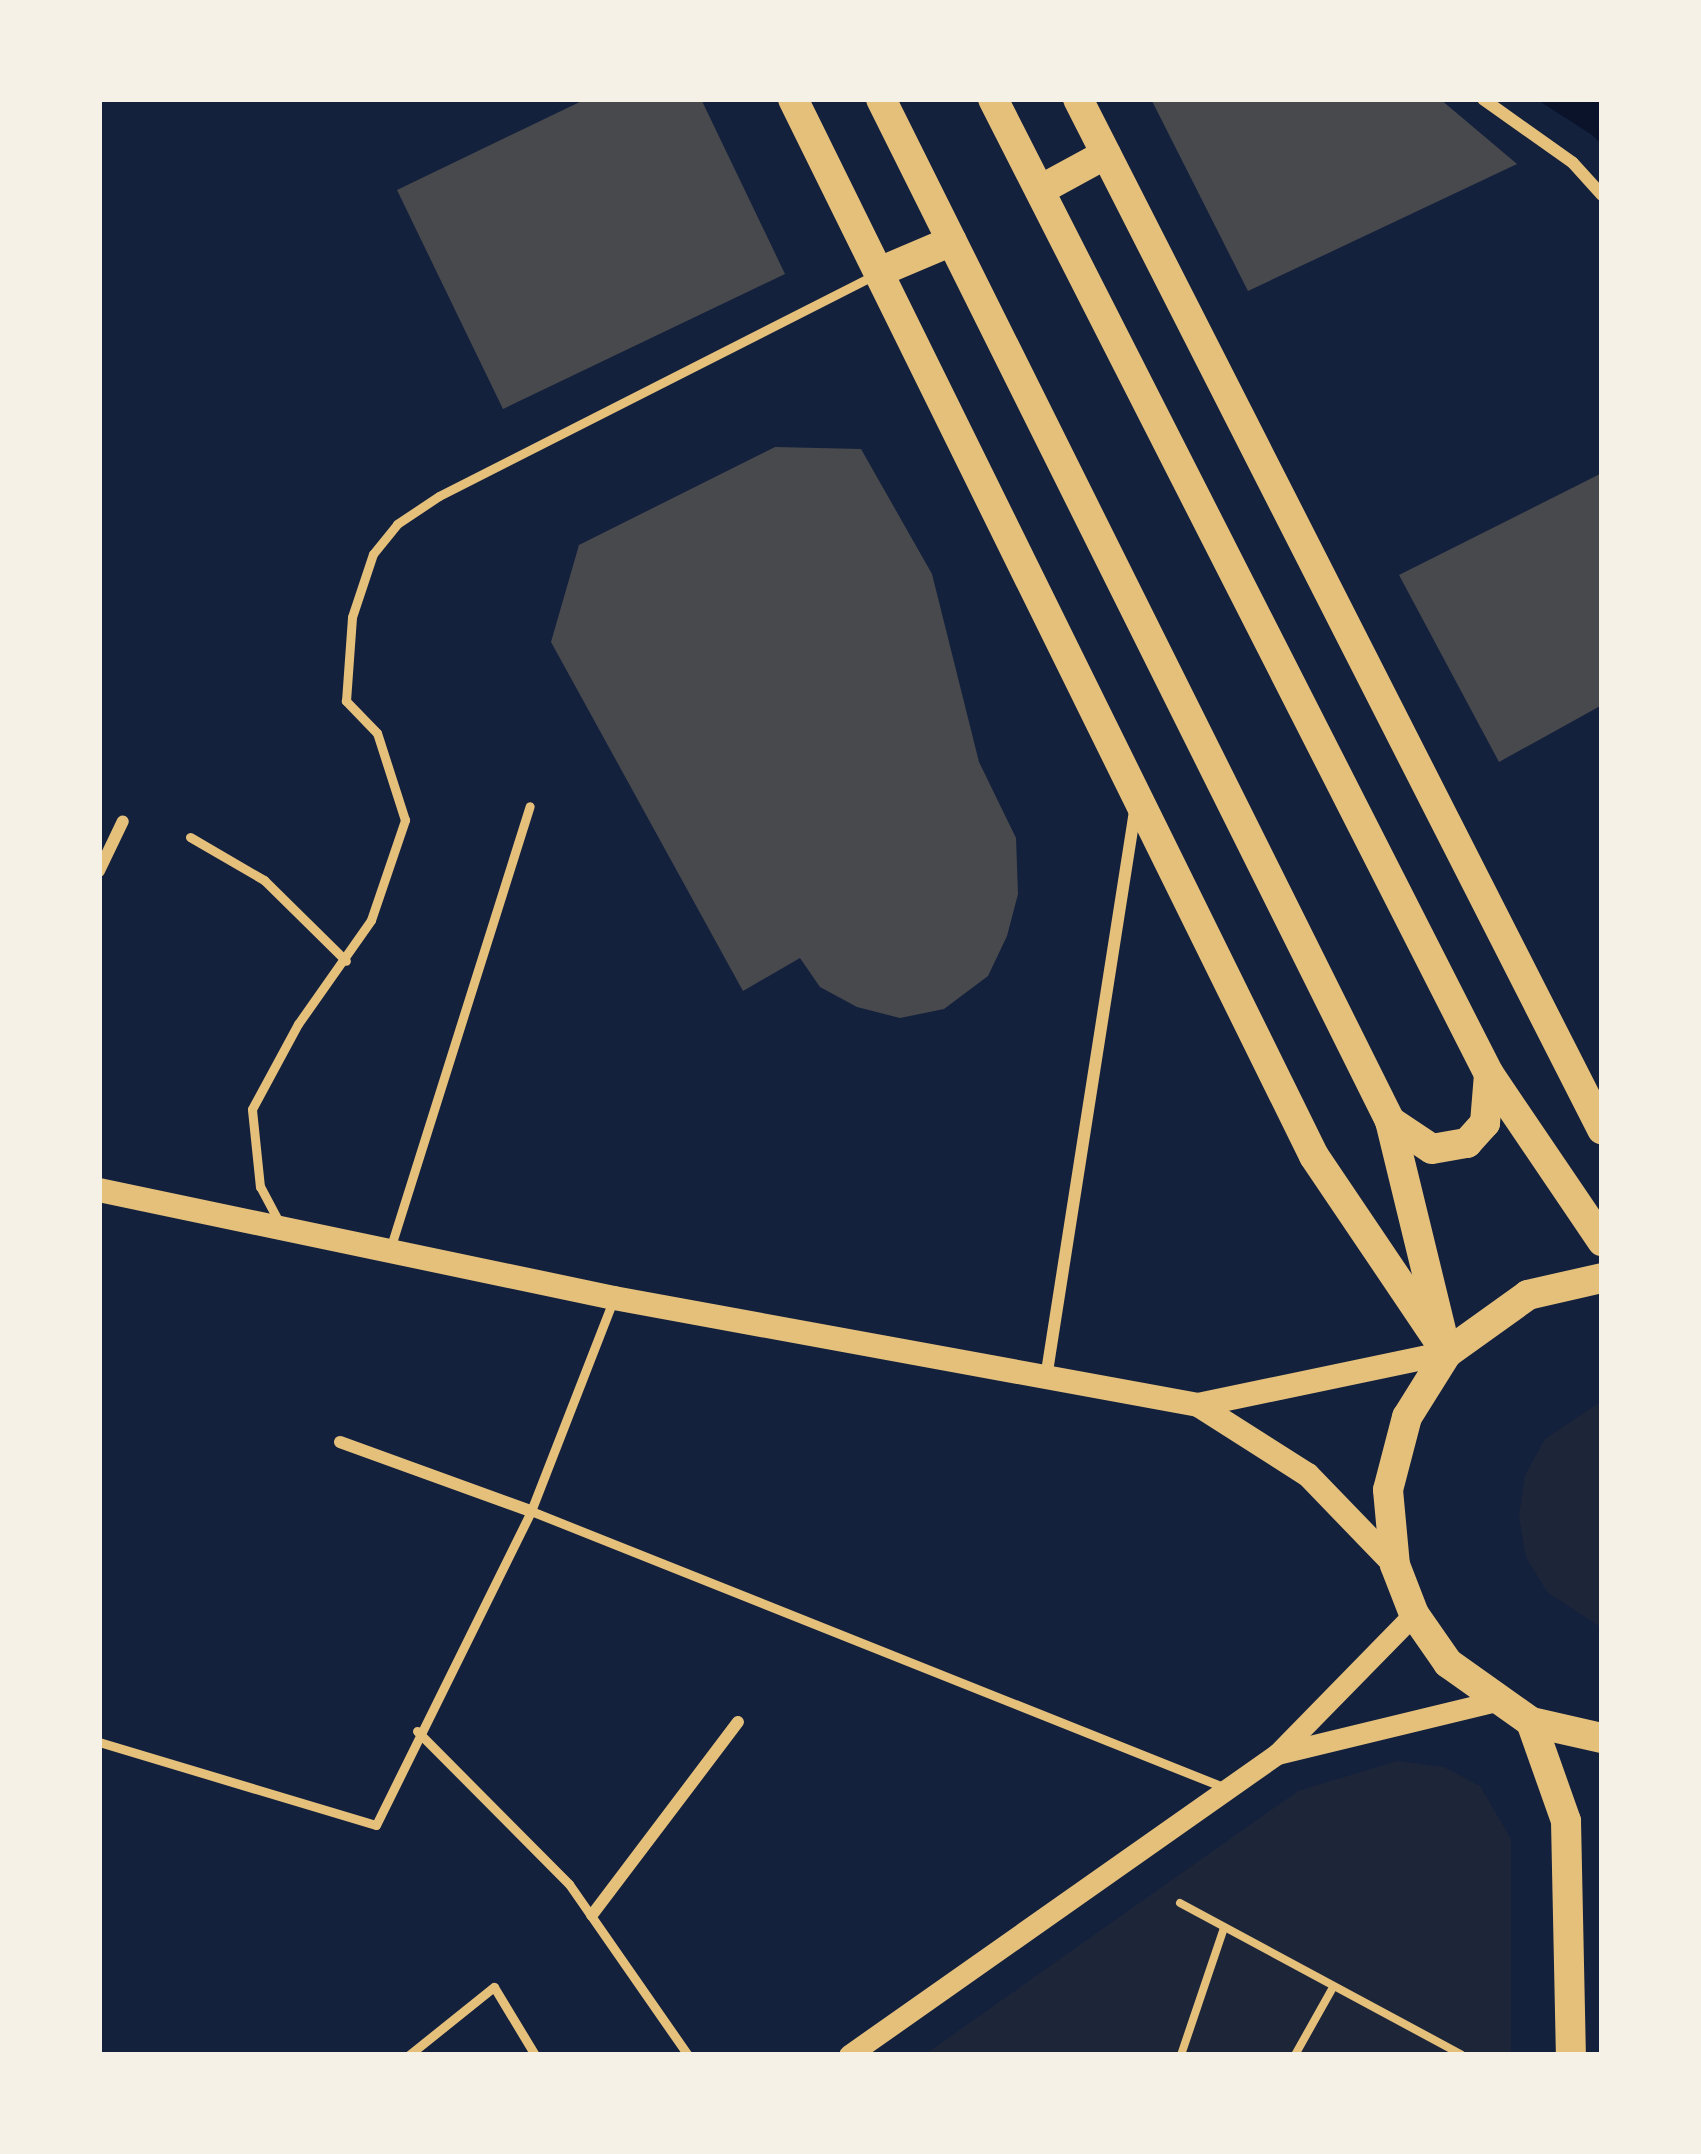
<!DOCTYPE html>
<style>
body{margin:0}
#map{position:relative;width:1701px;height:2154px;overflow:hidden;background:#14213d;font-family:"DejaVu Sans",sans-serif}
div>[style]{position:absolute}
[style*='--x']{left:calc(var(--x)*1px);top:calc(var(--y)*1px);width:calc(var(--w)*1px);rotate:calc(var(--a)*1deg)}
.green>*{inset:0;background:#1d2539}
.water>*{inset:0;background:#0b132b}
.building>*{inset:0;background:#48494c}
.path>*{height:8px;margin:-4px;padding:0 4px;transform-origin:4px;border-radius:4px;background:#e5c07b}
.service>*{height:9px;margin:-4.5px;padding:0 4.5px;transform-origin:4.5px;border-radius:4.5px;background:#e5c07b}
.minor>*{height:12px;margin:-6px;padding:0 6px;transform-origin:6px;border-radius:6px;background:#e5c07b}
.tertiary>*{height:21px;margin:-10.5px;padding:0 10.5px;transform-origin:10.5px;border-radius:10.5px;background:#e5c07b}
.secondary>*{height:24px;margin:-12px;padding:0 12px;transform-origin:12px;border-radius:12px;background:#e5c07b}
.primary>*{height:30px;margin:-15px;padding:0 15px;transform-origin:15px;border-radius:15px;background:#e5c07b}
span{translate:-50% -50%;white-space:nowrap;text-align:center;line-height:1.15;-webkit-text-stroke:9px #f6f1e7;paint-order:stroke}
.frame{position:absolute;inset:0;border:102px solid #f6f1e7;pointer-events:none}
</style>
<div id="map">
<div class="green">
<i style="clip-path:polygon(1602px 1401px,1602px 1628px,1547px 1592px,1526px 1557px,1519px 1516px,1525px 1475px,1545px 1439px)"></i>
<i style="clip-path:polygon(1397px 1761px,1444px 1767px,1480px 1786px,1511px 1839px,1511px 2055px,924px 2055px,1298px 1791px)"></i>
</div>
<div class="water">
<i style="clip-path:polygon(1536px 99px,1602px 99px,1602px 145px,1592px 135px)"></i>
</div>
<div class="building">
<i style="clip-path:polygon(586px 99px,701px 99px,785px 274px,503px 409px,397px 190px)"></i>
<i style="clip-path:polygon(1151px 99px,1440px 99px,1517px 164px,1248px 291px)"></i>
<i style="clip-path:polygon(775px 447px,861px 449px,932px 574px,979px 762px,1016px 838px,1018px 894px,1007px 936px,988px 976px,944px 1009px,900px 1018px,857px 1007px,820px 987px,800px 958px,743px 991px,551px 642px,579px 545px)"></i>
<i style="clip-path:polygon(1602px 473px,1602px 705px,1499px 762px,1399px 575px)"></i>
</div>
<div class="path">
<i style="--x:1180;--y:1903;--w:320;--a:28.3"></i>
<i style="--x:1181;--y:2055;--w:134;--a:-71.3"></i>
<i style="--x:1295;--y:2055;--w:76;--a:-60.7"></i>
</div>
<div class="service">
<i style="--x:190;--y:837;--w:86;--a:30.2"></i>
<i style="--x:264;--y:880;--w:115;--a:44.6"></i>
<i style="--x:279;--y:1222;--w:40;--a:-118"></i>
<i style="--x:260;--y:1187;--w:78;--a:-95.9"></i>
<i style="--x:252;--y:1109;--w:97;--a:-61.6"></i>
<i style="--x:298;--y:1024;--w:127;--a:-54.9"></i>
<i style="--x:371;--y:920;--w:106;--a:-71.2"></i>
<i style="--x:405;--y:820;--w:91;--a:-107.8"></i>
<i style="--x:377;--y:733;--w:45;--a:-134.1"></i>
<i style="--x:346;--y:701;--w:84;--a:-85.9"></i>
<i style="--x:352;--y:617;--w:66;--a:-71.6"></i>
<i style="--x:373;--y:554;--w:38;--a:-51"></i>
<i style="--x:397;--y:524;--w:50;--a:-33.7"></i>
<i style="--x:439;--y:496;--w:489;--a:-26.9"></i>
<i style="--x:391;--y:1246;--w:461;--a:-72.5"></i>
<i style="--x:531;--y:1511;--w:745;--a:21.74"></i>
<i style="--x:417;--y:1731;--w:216;--a:45.2"></i>
<i style="--x:569;--y:1884;--w:208;--a:55.2"></i>
<i style="--x:99;--y:1742;--w:289;--a:16.7"></i>
<i style="--x:376;--y:1825;--w:350;--a:-63.7"></i>
<i style="--x:531;--y:1511;--w:223;--a:-68.7"></i>
<i style="--x:409;--y:2055;--w:109;--a:-38.7"></i>
<i style="--x:494;--y:1987;--w:79;--a:58.9"></i>
</div>
<div class="minor">
<i style="--x:1483;--y:99;--w:110;--a:35.4"></i>
<i style="--x:1573;--y:163;--w:43;--a:47.8"></i>
<i style="--x:99;--y:871;--w:55;--a:-64.4"></i>
<i style="--x:1046;--y:1378;--w:574;--a:-81.08"></i>
<i style="--x:340;--y:1442;--w:203;--a:19.9"></i>
<i style="--x:592;--y:1915;--w:242;--a:-52.9"></i>
</div>
<div class="tertiary">
<i style="--x:1277;--y:1754;--w:221;--a:-13.6"></i>
<i style="--x:849;--y:2055;--w:523;--a:-35.12"></i>
<i style="--x:1277;--y:1754;--w:196;--a:-45.6"></i>
</div>
<div class="secondary">
<i style="--x:99;--y:1190;--w:526;--a:11.84"></i>
<i style="--x:614;--y:1298;--w:594;--a:10.38"></i>
<i style="--x:1198;--y:1405;--w:254;--a:-11.8"></i>
<i style="--x:1198;--y:1405;--w:130;--a:32.5"></i>
<i style="--x:1308;--y:1475;--w:125;--a:46"></i>
</div>
<div class="primary">
<i style="--x:793;--y:99;--w:1178;--a:63.76"></i>
<i style="--x:1314;--y:1156;--w:238;--a:56"></i>
<i style="--x:881;--y:99;--w:1142;--a:63.52"></i>
<i style="--x:1390;--y:1121;--w:215;--a:76.3"></i>
<i style="--x:993;--y:99;--w:1094;--a:63.04"></i>
<i style="--x:1489;--y:1074;--w:202;--a:55.9"></i>
<i style="--x:1078;--y:99;--w:1156;--a:63.04"></i>
<i style="--x:1040;--y:190;--w:75;--a:-28.6"></i>
<i style="--x:879;--y:272;--w:79;--a:-23"></i>
<i style="--x:1390;--y:1121;--w:50;--a:33.7"></i>
<i style="--x:1432;--y:1149;--w:36;--a:-10"></i>
<i style="--x:1467;--y:1143;--w:27;--a:-48"></i>
<i style="--x:1485;--y:1123;--w:49;--a:-85.3"></i>
<i style="--x:1602;--y:1278;--w:76;--a:167.1"></i>
<i style="--x:1528;--y:1295;--w:100;--a:144.4"></i>
<i style="--x:1447;--y:1353;--w:75;--a:122"></i>
<i style="--x:1407;--y:1417;--w:75;--a:104.6"></i>
<i style="--x:1388;--y:1490;--w:75;--a:84.7"></i>
<i style="--x:1395;--y:1565;--w:53;--a:68.8"></i>
<i style="--x:1414;--y:1614;--w:60;--a:55.2"></i>
<i style="--x:1448;--y:1663;--w:102;--a:35.4"></i>
<i style="--x:1531;--y:1722;--w:73;--a:12.7"></i>
<i style="--x:1531;--y:1722;--w:105;--a:70.5"></i>
<i style="--x:1566;--y:1821;--w:234;--a:88.8"></i>
</div>
<div class="frame"></div>
</div>
